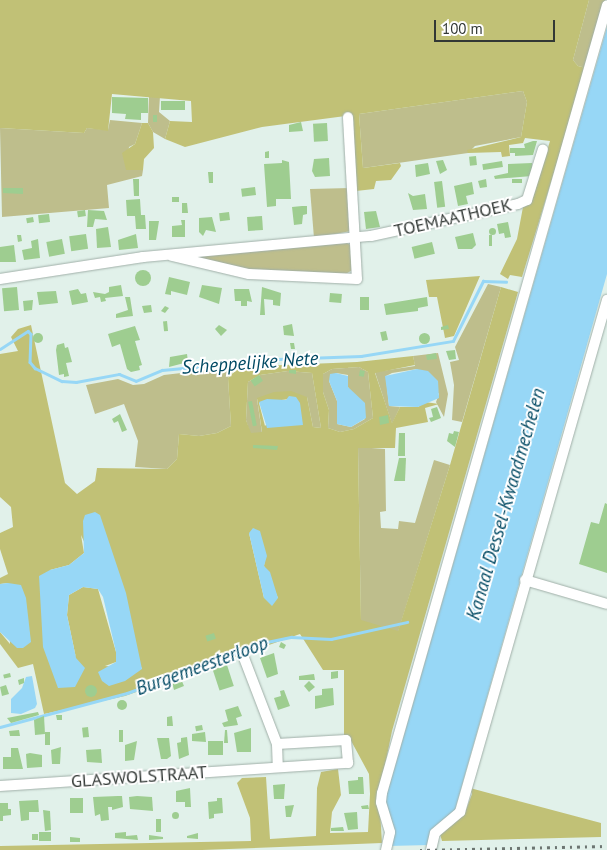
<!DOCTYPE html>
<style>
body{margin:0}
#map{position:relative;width:607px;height:850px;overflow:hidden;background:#e1f1ea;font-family:"PT Sans",sans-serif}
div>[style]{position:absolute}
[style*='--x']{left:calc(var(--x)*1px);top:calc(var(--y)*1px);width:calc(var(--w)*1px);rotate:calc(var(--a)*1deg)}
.green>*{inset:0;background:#bebe8c}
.forest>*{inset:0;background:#c1c176}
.water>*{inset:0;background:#97d7f6}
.pier>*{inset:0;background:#e1f1ea}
.stream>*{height:2.5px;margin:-1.25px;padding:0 1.25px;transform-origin:1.25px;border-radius:1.25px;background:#97d7f6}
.building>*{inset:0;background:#9ecd90;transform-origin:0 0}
.round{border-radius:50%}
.roads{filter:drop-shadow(0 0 1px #a0afa8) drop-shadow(0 0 1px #a0afa8)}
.minor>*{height:10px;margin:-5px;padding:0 5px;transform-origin:5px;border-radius:5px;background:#fff}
.rail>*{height:2.5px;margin-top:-1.25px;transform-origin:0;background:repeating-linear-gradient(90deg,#6c7571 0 2.5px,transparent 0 7.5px)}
span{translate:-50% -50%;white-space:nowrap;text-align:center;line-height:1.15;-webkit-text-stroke:4px #fff;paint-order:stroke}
.street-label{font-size:18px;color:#323835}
.water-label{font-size:19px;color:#004963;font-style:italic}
.scale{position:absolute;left:434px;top:20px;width:121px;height:22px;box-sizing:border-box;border:2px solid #323835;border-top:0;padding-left:6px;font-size:15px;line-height:18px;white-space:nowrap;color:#323835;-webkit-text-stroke:4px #fff;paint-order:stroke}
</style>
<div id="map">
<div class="green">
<i style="clip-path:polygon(589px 0,605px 0,586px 68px,578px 66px,573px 60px)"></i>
<i style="clip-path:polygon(523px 91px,527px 102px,521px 137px,475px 146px,468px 153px,363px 168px,359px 114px)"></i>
<i style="clip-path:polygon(149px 96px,160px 96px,159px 112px,170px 121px,165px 139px,153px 132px,148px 123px)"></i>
<i style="clip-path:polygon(110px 120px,142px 123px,135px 144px,129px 147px,126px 170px,143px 170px,142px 176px,107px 185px,109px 208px,2px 217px,0 128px,84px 133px,87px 128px,108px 130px)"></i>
<i style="clip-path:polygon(350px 188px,351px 231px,314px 238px,310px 189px)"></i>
<i style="clip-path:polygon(347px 243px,352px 246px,354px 269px,344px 275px,265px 273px,199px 261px,195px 256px)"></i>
<i style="clip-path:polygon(488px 284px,501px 287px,462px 422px,452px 420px,454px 385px,450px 362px,459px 360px,455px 347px)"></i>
<i style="clip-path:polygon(438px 353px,448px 394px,444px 417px,436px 402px,439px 394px,417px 369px,392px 373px,386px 376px,389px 406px,400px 407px,392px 424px,375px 372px,415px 366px,413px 356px)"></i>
<i style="clip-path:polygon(233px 367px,235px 370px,228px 378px,231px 426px,217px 433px,199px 436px,179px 434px,177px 459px,167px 469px,135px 467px,138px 441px,124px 404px,95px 414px,86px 385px,118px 379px,133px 385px,144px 384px,164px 375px)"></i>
<i style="clip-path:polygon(evenodd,359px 367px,368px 372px,373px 418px,354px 429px,340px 432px,328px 428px,329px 410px,323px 392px,323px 374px,332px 369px,359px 367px,336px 373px,348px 375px,348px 387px,365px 419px,351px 427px,337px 424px,337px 401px,329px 381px,336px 373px)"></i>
<i style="clip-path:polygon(288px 371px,312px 373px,321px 428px,313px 427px,307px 397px,257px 399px,262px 433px,250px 433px,246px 420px,248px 382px,260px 375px)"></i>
<i style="clip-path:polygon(358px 447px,385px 449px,386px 511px,380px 512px,381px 528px,398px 529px,399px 521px,415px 523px,434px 460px,450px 465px,398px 632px,361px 621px)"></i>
</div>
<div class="forest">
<i style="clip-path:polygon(0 0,589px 0,573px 60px,578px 66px,586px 68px,522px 277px,510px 275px,508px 279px,500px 274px,517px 239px,523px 207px,531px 204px,550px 141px,525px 138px,523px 143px,509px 145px,510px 156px,502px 157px,501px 152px,468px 153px,467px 150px,521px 137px,527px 102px,523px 91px,359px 114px,363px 168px,400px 163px,401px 166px,391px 180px,376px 181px,374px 189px,356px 191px,353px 115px,262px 127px,185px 147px,165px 139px,170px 121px,192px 122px,191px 101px,112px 94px,108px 131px,87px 128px,84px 133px,0 128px)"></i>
<i style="clip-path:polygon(142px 123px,148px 123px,153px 132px,154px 148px,144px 159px,143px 170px,126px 170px,122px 153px,135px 144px)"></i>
<i style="clip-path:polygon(480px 276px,454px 336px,445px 338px,437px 297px,429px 297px,426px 280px)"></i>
<i style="clip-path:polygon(evenodd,501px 287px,518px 292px,392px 731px,379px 795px,382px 843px,202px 850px,0 850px,0 846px,251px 841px,250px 818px,237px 783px,242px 778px,266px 777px,270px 839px,316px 836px,317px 788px,321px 772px,338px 769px,341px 795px,332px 812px,330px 833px,368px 832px,370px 794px,369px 774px,349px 737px,344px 735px,344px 670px,323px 670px,300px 634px,125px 696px,44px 714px,33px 664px,18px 668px,0 644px,0 632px,10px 644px,8px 583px,0 584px,0 578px,8px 574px,0 549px,0 533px,13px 527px,11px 507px,0 497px,0 354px,18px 351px,11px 337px,18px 329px,31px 325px,65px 483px,77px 494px,95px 481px,97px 468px,167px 469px,177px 459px,179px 434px,199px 436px,217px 433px,231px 426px,228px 378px,235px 371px,233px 367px,357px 362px,413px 356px,415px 365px,375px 373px,392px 423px,400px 407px,418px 407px,425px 402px,439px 404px,425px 408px,428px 422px,396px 428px,395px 448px,358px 448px,361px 620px,398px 631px,450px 465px,501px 287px,359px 367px,368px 372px,373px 418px,354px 429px,340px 432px,328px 428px,329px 410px,323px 392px,323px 374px,332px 369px,359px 367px,501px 287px,288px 371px,312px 373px,321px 428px,313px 427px,307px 397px,291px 391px,274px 392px,257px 398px,262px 432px,251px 433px,246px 420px,248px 382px,260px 375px,288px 371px,501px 287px,289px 399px,265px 426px,259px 403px,289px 399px,501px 287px,249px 533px,265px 559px,264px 566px,278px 598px,264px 598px,249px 533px,501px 287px,81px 535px,142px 669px,105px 666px,116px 662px,116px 652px,98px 589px,83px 587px,69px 595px,67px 615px,76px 658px,50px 570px,69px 565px,84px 553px,81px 535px)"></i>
<i style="clip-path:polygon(470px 788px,601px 823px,601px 837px,442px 841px,440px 834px,464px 815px,472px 794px)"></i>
</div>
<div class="water">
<i style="clip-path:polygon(607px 27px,607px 274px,455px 810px,432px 829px,426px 850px,389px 850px,395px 830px,385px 801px)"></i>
<i style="clip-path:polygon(417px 369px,428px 371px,438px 381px,439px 398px,418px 407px,389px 406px,385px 376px)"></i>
<i style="clip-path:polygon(336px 373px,348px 376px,348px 387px,365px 403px,366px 418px,351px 427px,337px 424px,337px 401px,329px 381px,330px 374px)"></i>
<i style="clip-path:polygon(289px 396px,296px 397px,300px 403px,303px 425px,267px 428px,259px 402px,267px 399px,286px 400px)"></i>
<i style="clip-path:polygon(95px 512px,100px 515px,126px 593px,142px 669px,125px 681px,109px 686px,102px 681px,98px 672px,116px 662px,116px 652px,103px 597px,98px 589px,83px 587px,69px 595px,67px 615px,76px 658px,85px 668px,75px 687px,58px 688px,43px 647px,39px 576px,50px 570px,69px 565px,84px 553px,83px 521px,85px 515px)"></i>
<i style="clip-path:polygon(253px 528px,260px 531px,267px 556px,264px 566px,270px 572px,278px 598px,272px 606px,264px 598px,249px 533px)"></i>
<i style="clip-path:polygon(8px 583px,21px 585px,26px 598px,31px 642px,23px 648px,17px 648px,0 632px,0 584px)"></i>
<i style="clip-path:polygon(32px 676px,37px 704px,35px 708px,21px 714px,11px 713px,11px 699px,22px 688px,26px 677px)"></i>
</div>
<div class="pier">
<i style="clip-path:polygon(430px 845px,429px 850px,386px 850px,388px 846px)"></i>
</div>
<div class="stream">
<i style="--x:0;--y:349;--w:33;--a:-33"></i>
<i style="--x:28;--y:331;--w:4;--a:45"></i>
<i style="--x:31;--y:334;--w:28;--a:92"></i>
<i style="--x:30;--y:362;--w:8;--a:50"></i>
<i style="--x:35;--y:368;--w:30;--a:26"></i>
<i style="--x:62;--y:381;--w:14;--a:4"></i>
<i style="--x:76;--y:382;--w:44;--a:-10.5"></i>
<i style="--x:119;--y:374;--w:18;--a:22"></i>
<i style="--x:136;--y:381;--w:28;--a:-23"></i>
<i style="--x:162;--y:370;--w:117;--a:-5.4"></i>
<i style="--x:278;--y:359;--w:83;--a:-2.1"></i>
<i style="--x:361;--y:356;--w:93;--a:-9.3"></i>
<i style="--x:453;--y:341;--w:67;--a:-63.4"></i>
<i style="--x:483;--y:281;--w:23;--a:2"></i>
<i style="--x:0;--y:727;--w:131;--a:-15"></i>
<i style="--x:127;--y:693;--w:149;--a:-20"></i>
<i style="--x:267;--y:642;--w:25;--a:-12"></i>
<i style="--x:291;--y:637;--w:40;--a:2.9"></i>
<i style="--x:331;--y:639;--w:78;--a:-12.6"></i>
</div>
<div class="building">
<i style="clip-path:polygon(112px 97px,148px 98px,148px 113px,141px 113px,141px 120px,125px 119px,126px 114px,112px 113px)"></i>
<i style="left:185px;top:101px;width:9px;height:24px;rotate:90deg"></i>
<i style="left:153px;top:115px;width:4px;height:7px"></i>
<i style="clip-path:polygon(301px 122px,303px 131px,289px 132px,289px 125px)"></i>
<i style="left:327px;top:123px;width:18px;height:14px;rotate:87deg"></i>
<i style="clip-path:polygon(533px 141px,537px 141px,533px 155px,515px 156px,515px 153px,510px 153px,510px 148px,525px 148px,524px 144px)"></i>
<i style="clip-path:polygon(269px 151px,269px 158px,265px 158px,265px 152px)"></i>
<i style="left:476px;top:156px;width:9px;height:7px;rotate:84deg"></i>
<i style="clip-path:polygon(329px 158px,330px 176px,315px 177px,312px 171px,314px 159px)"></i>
<i style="clip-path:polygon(282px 160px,289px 162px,291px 199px,276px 199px,276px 206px,267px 207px,264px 164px,282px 163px)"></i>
<i style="clip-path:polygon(443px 160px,447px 170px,440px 174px,436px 161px)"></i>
<i style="left:502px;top:161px;width:6px;height:20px;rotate:81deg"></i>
<i style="clip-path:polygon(428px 163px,430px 174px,416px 177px,415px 165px)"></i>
<i style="clip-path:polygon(532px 163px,532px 176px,495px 179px,494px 176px,508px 173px,508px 164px)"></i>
<i style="clip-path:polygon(208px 172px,213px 172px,213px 183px,209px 183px)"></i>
<i style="clip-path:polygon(133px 179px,139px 179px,139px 196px,134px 196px)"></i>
<i style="clip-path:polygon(486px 179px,487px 187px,480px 188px,478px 181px)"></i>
<i style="left:512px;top:179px;width:10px;height:4px"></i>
<i style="left:442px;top:181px;width:26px;height:8px;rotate:83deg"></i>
<i style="clip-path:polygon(472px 182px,474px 194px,466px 196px,468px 204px,458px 206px,454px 186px)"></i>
<i style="left:255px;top:187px;width:8px;height:14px;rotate:83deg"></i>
<i style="clip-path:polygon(3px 188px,23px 188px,23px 194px,3px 193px)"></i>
<i style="clip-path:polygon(408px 193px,413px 196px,425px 194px,427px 209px,413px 210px)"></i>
<i style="left:172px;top:197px;width:7px;height:5px"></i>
<i style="clip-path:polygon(140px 199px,141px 215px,145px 215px,146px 229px,136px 229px,135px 216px,127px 216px,126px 200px)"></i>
<i style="clip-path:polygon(182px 203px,187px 203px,188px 213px,182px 213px)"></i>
<i style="clip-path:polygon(302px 206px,307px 206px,307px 214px,303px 215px,302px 224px,294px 225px,292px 207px)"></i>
<i style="left:85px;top:210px;width:6px;height:8px;rotate:81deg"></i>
<i style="clip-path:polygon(88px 210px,104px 211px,107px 220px,95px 219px,93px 227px,87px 227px)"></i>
<i style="clip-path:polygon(376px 211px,380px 227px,366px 229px,364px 212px)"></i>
<i style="left:229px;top:212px;width:8px;height:10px;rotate:83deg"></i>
<i style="left:49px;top:214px;width:8px;height:11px;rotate:83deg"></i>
<i style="left:262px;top:216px;width:14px;height:15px;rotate:86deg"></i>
<i style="left:33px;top:217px;width:5px;height:7px;rotate:79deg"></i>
<i style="clip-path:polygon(212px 217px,216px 232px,206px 230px,203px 236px,199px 232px,199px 218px)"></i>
<i style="clip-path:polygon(181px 220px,185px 220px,185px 237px,172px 237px,172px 226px,182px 225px)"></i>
<i style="clip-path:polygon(149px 221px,159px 221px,156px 240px,149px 240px)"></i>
<i style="clip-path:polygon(508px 222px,511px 237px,505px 238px,504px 233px,499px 234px,497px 224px)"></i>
<i style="clip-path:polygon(108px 227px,111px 247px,97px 248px,96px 229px)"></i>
<i class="round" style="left:488.5px;top:227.5px;width:7px;height:7px"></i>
<i style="clip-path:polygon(473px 233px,476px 245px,472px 249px,458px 249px,455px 237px)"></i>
<i style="left:86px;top:234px;width:15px;height:17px;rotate:82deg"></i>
<i style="clip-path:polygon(136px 234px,138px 248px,119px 250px,118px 240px)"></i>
<i style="clip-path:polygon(17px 235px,21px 235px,22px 241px,18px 242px)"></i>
<i style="left:489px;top:235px;width:3px;height:11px"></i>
<i style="clip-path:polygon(38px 239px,40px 258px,24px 260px,22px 250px,32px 248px,31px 241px)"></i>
<i style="left:62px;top:239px;width:15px;height:16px;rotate:79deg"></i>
<i style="left:432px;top:242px;width:12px;height:21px;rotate:76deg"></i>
<i style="clip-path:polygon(14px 245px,16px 262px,0 262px,0 247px)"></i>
<i class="round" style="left:135px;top:270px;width:16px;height:16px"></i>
<i style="clip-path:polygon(169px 277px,190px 282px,187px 295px,171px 291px,171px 295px,165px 294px)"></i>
<i style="clip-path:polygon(121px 285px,123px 296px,105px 298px,106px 301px,101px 302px,100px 297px,95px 298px,93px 292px,105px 294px,109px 292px,109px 287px)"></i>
<i style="clip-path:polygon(202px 285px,222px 288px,219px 304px,199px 297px)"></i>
<i style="left:17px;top:287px;width:23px;height:15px;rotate:85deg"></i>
<i style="clip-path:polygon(262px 287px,281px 293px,280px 306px,273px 305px,273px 300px,264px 299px,265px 315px,260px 315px)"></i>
<i style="clip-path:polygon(78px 289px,81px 294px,86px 293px,88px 302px,72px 305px,69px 291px)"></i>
<i style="clip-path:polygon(234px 289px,249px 289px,252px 302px,247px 301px,247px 306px,241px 306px,241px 301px,235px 301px)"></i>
<i style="clip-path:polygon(56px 291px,58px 303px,39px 305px,37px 292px)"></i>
<i style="left:330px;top:293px;width:12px;height:9px;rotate:5deg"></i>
<i style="clip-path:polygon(125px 297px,130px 297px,133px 316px,116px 318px,116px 314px,128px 310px)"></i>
<i style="left:360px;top:297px;width:9px;height:13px"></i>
<i style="clip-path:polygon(427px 297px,428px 306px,418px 308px,418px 311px,386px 315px,384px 304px)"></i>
<i style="clip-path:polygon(33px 300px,32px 310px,24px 311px,23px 301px)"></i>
<i style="clip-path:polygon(151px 305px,152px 312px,144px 313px,142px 306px)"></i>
<i style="clip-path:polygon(165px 306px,169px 308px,165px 313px,161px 311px)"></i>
<i style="left:167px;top:321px;width:10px;height:4px;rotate:84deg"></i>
<i style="clip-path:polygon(292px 324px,294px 336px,284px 335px,283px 326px)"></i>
<i style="clip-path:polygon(219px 325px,227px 330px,221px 336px,215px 329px)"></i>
<i style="clip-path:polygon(448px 325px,449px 329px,441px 330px,441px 327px)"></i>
<i style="clip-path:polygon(135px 326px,140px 340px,135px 341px,142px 365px,139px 366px,140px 370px,131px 372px,127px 369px,120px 344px,112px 347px,108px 334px)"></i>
<i style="left:386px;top:331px;width:9px;height:6px;rotate:77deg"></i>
<i class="round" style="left:418.5px;top:332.5px;width:11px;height:11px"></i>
<i class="round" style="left:33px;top:333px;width:10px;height:10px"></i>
<i style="clip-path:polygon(64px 343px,65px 348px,68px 347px,72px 362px,66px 363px,69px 376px,64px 377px,64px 374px,59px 375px,56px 350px,57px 345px)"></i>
<i style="clip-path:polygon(290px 343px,294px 343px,295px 349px,291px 349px)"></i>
<i style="clip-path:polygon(455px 350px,456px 359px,449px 360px,446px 351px)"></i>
<i style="clip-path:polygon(436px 353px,437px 359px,427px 360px,426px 355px)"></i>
<i style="clip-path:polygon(187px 354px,188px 362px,169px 367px,170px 357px)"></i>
<i style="clip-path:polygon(289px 370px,296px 370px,296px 374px,289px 373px)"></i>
<i style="left:360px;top:370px;width:5px;height:6px;rotate:11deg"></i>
<i style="left:259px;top:375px;width:7px;height:10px;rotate:56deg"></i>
<i style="left:252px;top:401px;width:25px;height:4px;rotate:79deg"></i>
<i style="clip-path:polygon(437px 407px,441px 418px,431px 422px,429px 418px,433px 417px,431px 409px)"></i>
<i style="clip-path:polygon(120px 414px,127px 430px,122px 432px,118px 421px,114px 423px,112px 419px)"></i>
<i style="clip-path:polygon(388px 415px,389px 423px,380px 425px,379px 417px)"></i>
<i style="clip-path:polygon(454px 431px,459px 432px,455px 447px,447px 441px,449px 433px,453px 434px)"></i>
<i style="clip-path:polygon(399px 433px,405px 433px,405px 456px,398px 456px)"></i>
<i style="clip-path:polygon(253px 445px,278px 446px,277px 450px,253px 448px)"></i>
<i style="clip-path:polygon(399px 458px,406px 458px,405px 481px,394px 481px)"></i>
<i style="clip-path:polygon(605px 503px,607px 504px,607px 573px,579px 564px,591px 522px,599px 524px)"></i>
<i style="left:214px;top:633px;width:6px;height:9px;rotate:72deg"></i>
<i style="clip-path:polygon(281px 642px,286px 645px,284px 649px,279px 647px)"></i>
<i style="clip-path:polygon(264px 646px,266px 650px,260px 652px,259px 648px)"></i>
<i style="clip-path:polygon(274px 653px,278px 674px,267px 678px,260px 658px)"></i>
<i style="left:227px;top:665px;width:22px;height:15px;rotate:72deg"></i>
<i style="clip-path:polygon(338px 671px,338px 678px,331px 679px,331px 672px)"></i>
<i style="left:10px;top:673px;width:4px;height:7px;rotate:76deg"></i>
<i style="clip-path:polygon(314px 674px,315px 680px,299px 680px,299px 676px)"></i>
<i style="clip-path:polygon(24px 678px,24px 683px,19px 685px,18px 680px)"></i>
<i style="clip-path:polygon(181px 679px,184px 686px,174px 690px,172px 682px)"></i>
<i style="clip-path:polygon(309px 681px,315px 687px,309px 692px,304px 686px)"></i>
<i class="round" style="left:85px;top:685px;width:12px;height:12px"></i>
<i style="clip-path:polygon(6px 685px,9px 694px,2px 696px,0 687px)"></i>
<i style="clip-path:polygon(333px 688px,334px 705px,315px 709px,315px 696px,322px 695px,322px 689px)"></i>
<i style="clip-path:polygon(284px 690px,290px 706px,278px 710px,274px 698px,281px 696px,280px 691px)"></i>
<i class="round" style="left:117px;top:700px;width:10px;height:10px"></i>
<i style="clip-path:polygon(238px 706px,242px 716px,236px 718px,238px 725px,224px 727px,222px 723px,228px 721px,225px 710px)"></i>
<i style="clip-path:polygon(38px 712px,39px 715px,11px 723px,7px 718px)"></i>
<i style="clip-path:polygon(56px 715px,62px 715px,62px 720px,57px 720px)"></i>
<i style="clip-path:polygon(44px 716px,45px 734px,35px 735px,34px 720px)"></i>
<i style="clip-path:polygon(172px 716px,173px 726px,167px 726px,167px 717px)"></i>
<i style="left:202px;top:725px;width:5px;height:7px;rotate:79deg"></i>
<i style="left:88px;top:727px;width:10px;height:6px;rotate:84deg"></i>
<i style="clip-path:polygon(251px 728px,251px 752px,237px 752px,234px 733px)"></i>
<i style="clip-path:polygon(19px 730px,20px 736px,10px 736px,9px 731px)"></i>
<i style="left:119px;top:730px;width:4px;height:12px"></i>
<i style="clip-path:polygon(225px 730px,227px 730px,228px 743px,224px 743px)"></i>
<i style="left:45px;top:732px;width:5px;height:13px"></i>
<i style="clip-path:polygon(205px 732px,206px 742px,192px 741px,192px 734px)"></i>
<i style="clip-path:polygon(187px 737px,189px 755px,179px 759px,177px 743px,181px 742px,181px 738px)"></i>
<i style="clip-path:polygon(157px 738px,169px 738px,171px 756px,167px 759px,161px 759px)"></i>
<i style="clip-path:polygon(137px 741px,134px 760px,125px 761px,125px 745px)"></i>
<i style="left:223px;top:741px;width:14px;height:15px;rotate:90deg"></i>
<i style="clip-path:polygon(61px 747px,60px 764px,52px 764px,51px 750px)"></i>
<i style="clip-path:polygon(11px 748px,18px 748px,23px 769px,3px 769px,3px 757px,11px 757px)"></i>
<i style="clip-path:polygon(101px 749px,102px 763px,87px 762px,86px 750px)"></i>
<i style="clip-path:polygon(30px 753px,42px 755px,42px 767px,27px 768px,26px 754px)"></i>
<i style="clip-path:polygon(358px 777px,363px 777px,364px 794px,349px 794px,348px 781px,358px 780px)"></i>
<i style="clip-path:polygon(285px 784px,284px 799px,274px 799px,273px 785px)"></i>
<i style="clip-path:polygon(190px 788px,191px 807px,185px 807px,185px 802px,176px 802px,176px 791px)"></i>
<i style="clip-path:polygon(118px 796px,122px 796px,123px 807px,112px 810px,112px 807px,108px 807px,109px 820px,101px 821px,100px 814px,95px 816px,93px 797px)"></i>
<i style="clip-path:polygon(137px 796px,152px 797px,153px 811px,130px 809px,129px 797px)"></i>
<i style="left:70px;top:798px;width:13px;height:15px"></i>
<i style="clip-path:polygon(217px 798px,222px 798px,223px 813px,214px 814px,214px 818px,209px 819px,208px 802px,217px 801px)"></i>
<i style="clip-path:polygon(38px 800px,39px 812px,29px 812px,29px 820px,21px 821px,19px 801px)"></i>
<i style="clip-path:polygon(0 803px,8px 803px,8px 809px,11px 809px,11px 815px,3px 816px,3px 821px,0 821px)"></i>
<i style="clip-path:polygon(294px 805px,291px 817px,286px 817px,285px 806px)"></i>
<i style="clip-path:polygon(368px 805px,369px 809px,362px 809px,361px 806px)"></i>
<i style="clip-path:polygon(43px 810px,50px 811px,51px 830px,45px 831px)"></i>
<i class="round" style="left:171.5px;top:811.5px;width:7px;height:7px"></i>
<i style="clip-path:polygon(357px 812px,358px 829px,348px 830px,344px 813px)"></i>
<i style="left:156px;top:819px;width:5px;height:13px"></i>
<i style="clip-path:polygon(343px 827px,344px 831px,331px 831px,331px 828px)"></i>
<i style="left:39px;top:832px;width:12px;height:9px"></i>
<i style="clip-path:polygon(126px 832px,126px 836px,137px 835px,138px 840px,115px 838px,115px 833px)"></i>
<i style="clip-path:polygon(198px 833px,198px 839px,187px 838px,187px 836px)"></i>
<i style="left:32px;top:834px;width:6px;height:6px"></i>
<i style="clip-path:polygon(149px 835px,163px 837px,163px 839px,149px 840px)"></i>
<i style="clip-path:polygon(70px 837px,80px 838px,80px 842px,70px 842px)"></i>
</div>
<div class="roads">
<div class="minor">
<i style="--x:172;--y:256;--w:79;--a:13.2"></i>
<i style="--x:249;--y:274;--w:108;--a:2.7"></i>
<i style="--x:357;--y:279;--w:162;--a:-93.2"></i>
<i style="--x:0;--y:279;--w:145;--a:-8.7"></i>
<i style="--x:143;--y:257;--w:229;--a:-5.3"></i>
<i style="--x:371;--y:236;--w:150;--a:-12.3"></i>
<i style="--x:518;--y:204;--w:10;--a:-24"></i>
<i style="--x:527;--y:200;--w:53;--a:-72.6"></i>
<i style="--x:525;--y:580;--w:85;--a:16.3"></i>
<i style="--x:244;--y:658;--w:92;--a:69"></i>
<i style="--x:277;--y:744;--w:23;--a:88"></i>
<i style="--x:0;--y:786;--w:349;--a:-3.8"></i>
<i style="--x:348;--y:763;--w:23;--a:-95"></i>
<i style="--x:346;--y:740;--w:69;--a:176.7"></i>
<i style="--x:386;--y:850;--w:18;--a:-77"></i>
<i style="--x:390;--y:832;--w:31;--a:-107"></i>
<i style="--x:381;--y:802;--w:9;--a:-84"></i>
<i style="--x:382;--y:793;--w:819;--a:-74.06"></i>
<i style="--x:431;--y:850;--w:17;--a:-77"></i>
<i style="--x:435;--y:833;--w:33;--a:-40"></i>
<i style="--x:460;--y:812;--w:533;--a:-73.98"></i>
</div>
</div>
<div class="rail">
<i style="--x:420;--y:850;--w:187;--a:-1.2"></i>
</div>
<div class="street-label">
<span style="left:453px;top:218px;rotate:-13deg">TOEMAATHOEK</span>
<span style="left:139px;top:777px;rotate:-4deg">GLASWOLSTRAAT</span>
</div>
<div class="water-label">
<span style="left:250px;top:363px;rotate:-4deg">Scheppelijke Nete</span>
<span style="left:506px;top:504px;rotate:-74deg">Kanaal Dessel-Kwaadmechelen</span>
<span style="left:202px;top:666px;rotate:-20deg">Burgemeesterloop</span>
</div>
<div class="scale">100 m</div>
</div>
